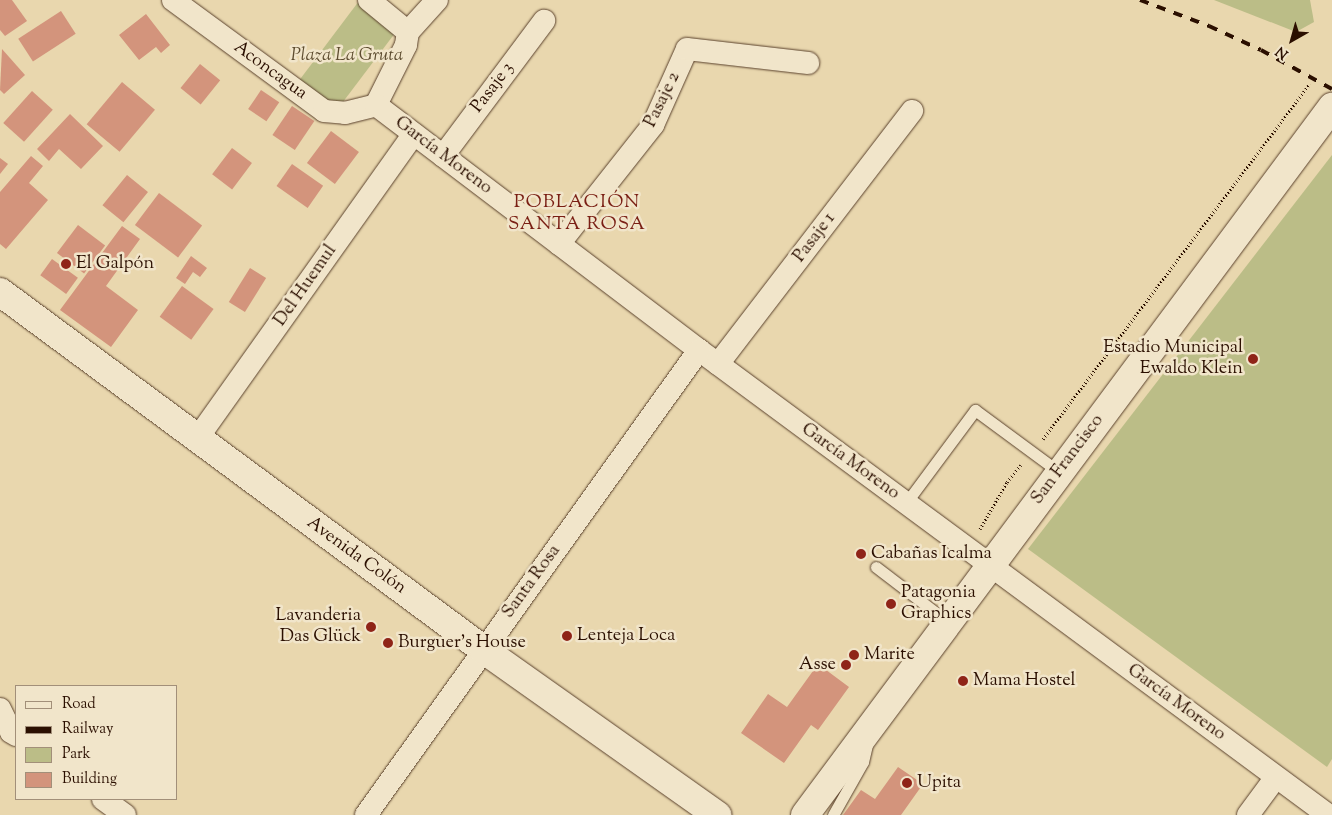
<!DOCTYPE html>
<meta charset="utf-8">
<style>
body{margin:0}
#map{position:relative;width:1332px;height:815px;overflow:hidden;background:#e9d7ae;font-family:"Sorts Mill Goudy",serif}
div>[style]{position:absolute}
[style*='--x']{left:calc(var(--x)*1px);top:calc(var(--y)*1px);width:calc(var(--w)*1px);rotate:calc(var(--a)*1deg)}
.green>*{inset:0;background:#bbbd87;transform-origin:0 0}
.building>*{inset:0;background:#d3947c;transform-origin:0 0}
.path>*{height:3px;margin-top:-1.5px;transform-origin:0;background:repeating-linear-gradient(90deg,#2b0f00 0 1px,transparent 0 3.5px)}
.roads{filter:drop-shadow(0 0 1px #5a412c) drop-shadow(0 0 1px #5a412c)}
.lane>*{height:11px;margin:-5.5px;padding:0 5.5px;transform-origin:5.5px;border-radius:5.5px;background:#f1e5ca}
.street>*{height:22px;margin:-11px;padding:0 11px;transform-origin:11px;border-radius:11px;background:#f1e5ca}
.secondary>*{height:28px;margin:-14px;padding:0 14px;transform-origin:14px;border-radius:14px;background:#f1e5ca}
.rail>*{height:4px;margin-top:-2px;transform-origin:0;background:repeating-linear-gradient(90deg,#2b0f00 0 9px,transparent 0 18px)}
.dots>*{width:14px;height:14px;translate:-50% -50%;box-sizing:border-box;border:2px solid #f1e5ca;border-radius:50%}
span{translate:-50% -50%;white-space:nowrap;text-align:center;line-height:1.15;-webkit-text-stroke:5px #f1e5ca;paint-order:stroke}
.park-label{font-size:18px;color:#5d4c2f;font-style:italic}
.street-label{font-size:18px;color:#2b0f00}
.poi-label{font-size:18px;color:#2b0f00}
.left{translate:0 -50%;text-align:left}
.right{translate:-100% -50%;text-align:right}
.neighbourhood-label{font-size:19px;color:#7a1f14;letter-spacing:1px}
.legend{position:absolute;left:15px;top:685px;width:162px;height:115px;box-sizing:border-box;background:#f1e5ca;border:1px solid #a28f79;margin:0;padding:6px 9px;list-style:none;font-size:15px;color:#2b0f00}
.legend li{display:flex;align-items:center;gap:10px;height:25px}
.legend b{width:25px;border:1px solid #a28f79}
.north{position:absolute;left:1267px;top:15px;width:50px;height:50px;-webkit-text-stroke:4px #f1e5ca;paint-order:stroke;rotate:218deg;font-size:14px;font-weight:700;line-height:20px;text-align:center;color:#2b0f00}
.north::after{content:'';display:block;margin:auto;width:18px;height:22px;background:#2b0f00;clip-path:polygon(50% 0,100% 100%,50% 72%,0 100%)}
</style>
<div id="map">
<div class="green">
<i style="clip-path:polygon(1214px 0,1310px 0,1314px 22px,1296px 32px)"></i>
<i style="left:359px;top:1px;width:48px;height:102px;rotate:37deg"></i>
<i style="clip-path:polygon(1332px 155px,1332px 759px,1327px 767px,1028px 549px)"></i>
</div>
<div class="building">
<i style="clip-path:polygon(0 0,12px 0,27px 21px,5px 36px,0 30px)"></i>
<i style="left:61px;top:11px;width:27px;height:51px;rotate:57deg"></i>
<i style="clip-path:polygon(146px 14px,170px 45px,161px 53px,156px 47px,139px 60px,119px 35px)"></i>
<i style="clip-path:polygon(2px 49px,25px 75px,4px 94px,0 90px)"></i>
<i style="left:200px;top:64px;width:26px;height:31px;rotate:39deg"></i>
<i style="left:122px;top:82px;width:43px;height:55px;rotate:40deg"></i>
<i style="left:261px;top:90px;width:22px;height:23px;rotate:34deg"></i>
<i style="left:32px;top:91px;width:28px;height:43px;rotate:42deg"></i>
<i style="left:292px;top:106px;width:27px;height:35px;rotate:34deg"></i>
<i style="clip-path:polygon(70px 114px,103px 146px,81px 169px,59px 149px,49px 161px,37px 149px)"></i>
<i style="left:331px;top:131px;width:35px;height:40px;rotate:37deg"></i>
<i style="left:232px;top:148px;width:25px;height:33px;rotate:37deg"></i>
<i style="clip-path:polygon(31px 156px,43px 166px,29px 183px,48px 200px,6px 249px,0 244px,0 192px)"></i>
<i style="clip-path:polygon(0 158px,8px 164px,0 174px)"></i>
<i style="left:292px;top:164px;width:38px;height:27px;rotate:35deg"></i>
<i style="left:127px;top:175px;width:27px;height:39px;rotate:39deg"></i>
<i style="left:159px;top:193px;width:54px;height:40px;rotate:37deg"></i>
<i style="left:78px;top:225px;width:34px;height:35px;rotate:37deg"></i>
<i style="clip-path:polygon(122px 226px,140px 239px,106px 286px,138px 310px,111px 347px,60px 310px)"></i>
<i style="clip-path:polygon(191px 256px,207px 268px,200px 277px,193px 272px,185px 284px,176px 278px)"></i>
<i style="left:52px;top:259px;width:32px;height:20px;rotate:36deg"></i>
<i style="left:250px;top:268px;width:19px;height:40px;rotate:32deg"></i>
<i style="left:182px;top:286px;width:39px;height:38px;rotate:36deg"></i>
<i style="clip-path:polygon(818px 664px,849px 687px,818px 730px,811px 725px,784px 763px,741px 733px,768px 694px,787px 707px)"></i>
<i style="clip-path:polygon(898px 767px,923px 784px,901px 815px,843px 815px,861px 790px,875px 799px)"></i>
</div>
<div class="path">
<i style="--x:1043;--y:439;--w:444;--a:-53.1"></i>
<i style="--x:980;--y:529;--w:54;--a:-60.1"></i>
<i style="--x:1007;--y:482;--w:22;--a:-51"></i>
</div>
<div class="roads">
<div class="lane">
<i style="--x:906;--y:503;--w:116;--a:-53.4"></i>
<i style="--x:975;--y:410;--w:104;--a:36.4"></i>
<i style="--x:876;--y:567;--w:91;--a:37.4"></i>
<i style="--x:833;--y:815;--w:61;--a:-60.5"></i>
<i style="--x:863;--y:762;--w:18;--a:-77"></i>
</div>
<div class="street">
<i style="--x:173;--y:0;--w:187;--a:36.3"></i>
<i style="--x:324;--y:111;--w:21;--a:5"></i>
<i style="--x:345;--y:113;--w:32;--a:-14"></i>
<i style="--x:369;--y:0;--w:50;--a:39.4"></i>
<i style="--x:408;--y:32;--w:13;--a:99"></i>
<i style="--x:406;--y:45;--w:67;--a:116.6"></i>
<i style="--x:408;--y:32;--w:43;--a:-47.8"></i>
<i style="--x:376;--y:105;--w:405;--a:37.2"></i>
<i style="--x:699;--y:350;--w:782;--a:36.47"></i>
<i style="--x:443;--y:156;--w:169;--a:-53.2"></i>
<i style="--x:559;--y:244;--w:152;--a:-51.7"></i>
<i style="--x:653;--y:125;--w:83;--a:-65.9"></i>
<i style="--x:687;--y:49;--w:122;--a:6.6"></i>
<i style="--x:718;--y:364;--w:319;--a:-52.5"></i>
<i style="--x:197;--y:439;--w:374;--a:-54.6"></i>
<i style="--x:0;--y:709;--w:25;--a:64"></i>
<i style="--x:11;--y:732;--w:6;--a:31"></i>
<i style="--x:103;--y:799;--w:27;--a:36"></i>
<i style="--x:366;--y:815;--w:572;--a:-54.39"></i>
<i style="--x:1248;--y:815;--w:47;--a:-53.6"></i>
</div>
<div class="secondary">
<i style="--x:0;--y:292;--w:602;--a:36.49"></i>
<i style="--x:484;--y:650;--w:286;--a:35.3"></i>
<i style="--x:805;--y:815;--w:883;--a:-53.34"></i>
</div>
</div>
<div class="rail">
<i style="--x:1140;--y:0;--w:74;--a:20.6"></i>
<i style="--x:1209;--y:26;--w:57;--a:24.8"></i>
<i style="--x:1261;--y:50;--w:81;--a:28.8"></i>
</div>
<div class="dots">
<i style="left:66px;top:264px;background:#8f2418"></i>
<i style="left:1253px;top:359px;background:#8f2418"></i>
<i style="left:861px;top:554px;background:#8f2418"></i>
<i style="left:891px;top:604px;background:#8f2418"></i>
<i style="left:371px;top:627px;background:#8f2418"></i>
<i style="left:567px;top:636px;background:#8f2418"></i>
<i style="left:388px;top:643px;background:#8f2418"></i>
<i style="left:854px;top:655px;background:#8f2418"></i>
<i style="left:846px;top:665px;background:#8f2418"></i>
<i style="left:963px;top:681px;background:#8f2418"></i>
<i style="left:907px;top:783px;background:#8f2418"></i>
</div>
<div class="park-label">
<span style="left:347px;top:56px">Plaza La Gruta</span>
</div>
<div class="street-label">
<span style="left:270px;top:71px;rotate:36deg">Aconcagua</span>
<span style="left:493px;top:88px;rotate:-53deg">Pasaje 3</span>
<span style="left:663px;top:100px;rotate:-64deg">Pasaje 2</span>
<span style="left:443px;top:156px;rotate:37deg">García Moreno</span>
<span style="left:815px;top:238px;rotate:-53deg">Pasaje 1</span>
<span style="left:306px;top:286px;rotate:-55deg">Del Huemul</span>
<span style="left:1068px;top:460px;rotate:-53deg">San Francisco</span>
<span style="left:850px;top:462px;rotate:36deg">García Moreno</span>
<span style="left:356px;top:556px;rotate:36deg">Avenida Colón</span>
<span style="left:532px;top:582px;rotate:-54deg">Santa Rosa</span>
<span style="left:1176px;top:703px;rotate:36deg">García Moreno</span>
</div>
<div class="poi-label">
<span class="left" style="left:76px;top:264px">El Galpón</span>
<span class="right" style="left:1243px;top:359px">Estadio Municipal<br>Ewaldo Klein</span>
<span class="left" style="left:871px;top:554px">Cabañas Icalma</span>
<span class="left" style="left:901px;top:604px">Patagonia<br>Graphics</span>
<span class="right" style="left:361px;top:627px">Lavanderia<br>Das Glück</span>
<span class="left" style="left:577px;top:636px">Lenteja Loca</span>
<span class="left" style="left:398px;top:643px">Burguer's House</span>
<span class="left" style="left:864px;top:655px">Marite</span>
<span class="right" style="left:836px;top:665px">Asse</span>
<span class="left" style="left:973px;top:681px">Mama Hostel</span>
<span class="left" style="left:917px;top:783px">Upita</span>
</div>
<div class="neighbourhood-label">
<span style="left:577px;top:214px">POBLACIÓN<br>SANTA ROSA</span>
</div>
<ul class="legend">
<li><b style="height:6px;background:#f1e5ca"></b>Road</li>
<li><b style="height:6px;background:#2b0f00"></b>Railway</li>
<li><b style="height:14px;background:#bbbd87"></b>Park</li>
<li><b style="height:14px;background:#d3947c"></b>Building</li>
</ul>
<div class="north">N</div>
</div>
